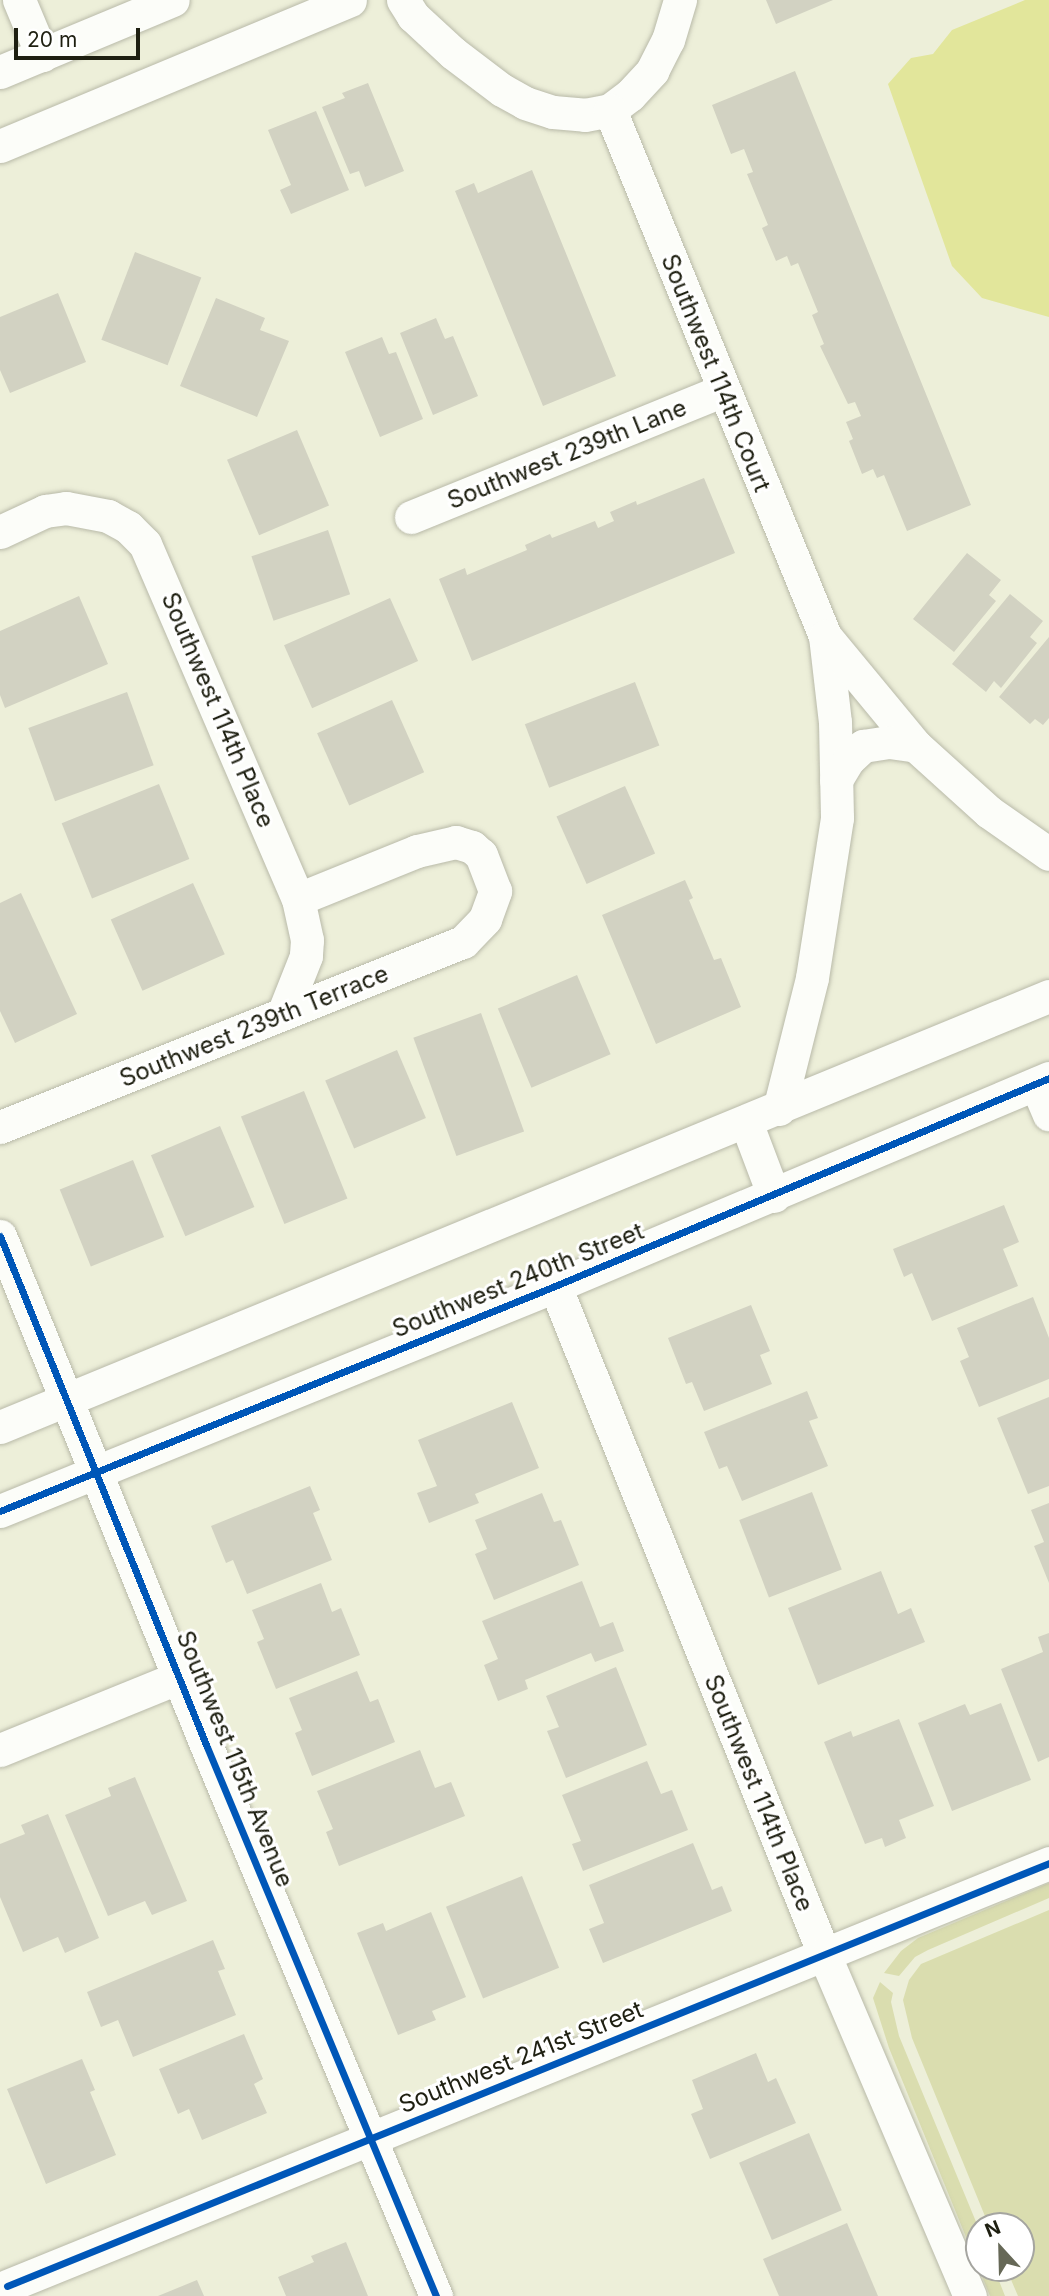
<!DOCTYPE html>
<style>
body{margin:0}
#map{position:relative;width:1049px;height:2296px;overflow:hidden;background:#edefd9;font-family:Inter,sans-serif}
div>[style]{position:absolute}
[style*='--x']{left:calc(var(--x)*1px);top:calc(var(--y)*1px);width:calc(var(--w)*1px);rotate:calc(var(--a)*1deg)}
.green>*{inset:0;background:#daddaf}
.water>*{inset:0;background:#e2e69b}
.building>*{inset:0;background:#d2d2c2;transform-origin:0 0}
.roads{filter:drop-shadow(0 0 2px #b9baa9) drop-shadow(0 0 2px #b9baa9)}
.street>*{height:33px;margin:-16.5px;padding:0 16.5px;transform-origin:16.5px;border-radius:16.5px;background:#fcfdf9}
.cycleway>*{height:7px;margin:-3.5px;padding:0 3.5px;transform-origin:3.5px;border-radius:3.5px;background:#0057b8}
span{translate:-50% -50%;white-space:nowrap;text-align:center;line-height:1.15;-webkit-text-stroke:6px #fff;paint-order:stroke}
.street-label{font-size:24px;color:#1e1f11}
.north{position:absolute;left:965px;top:2212px;width:70px;height:70px;box-sizing:border-box;background:#fff;border:2px solid #a5a5a0;border-radius:50%;rotate:338deg;font-size:19px;font-weight:700;line-height:28px;text-align:center;color:#1e1f11}
.north::after{content:'';display:block;margin:auto;width:24px;height:32px;background:#666857;clip-path:polygon(50% 0,100% 100%,50% 72%,0 100%)}
.scale{position:absolute;left:14px;top:28px;width:126px;height:32px;box-sizing:border-box;border:4px solid #1e1f11;border-top:0;padding-left:9px;font-size:21px;line-height:24px;white-space:nowrap;color:#1e1f11;-webkit-text-stroke:5px #fff;paint-order:stroke}
</style>
<div id="map">
<div class="green">
<i style="clip-path:polygon(1049px 1883px,1049px 1898px,928px 1950px,915px 1957px,899px 1976px,884px 1973px,901px 1951px,918px 1938px)"></i>
<i style="clip-path:polygon(1049px 1910px,1049px 2296px,1018px 2296px,1006px 2268px,1021px 2268px,1021px 2226px,989px 2226px,912px 2038px,903px 2000px,909px 1980px,921px 1964px)"></i>
<i style="clip-path:polygon(880px 1982px,893px 1993px,891px 2002px,899px 2036px,979px 2229px,979px 2268px,994px 2268px,1005px 2296px,990px 2296px,889px 2048px,873px 1998px)"></i>
</div>
<div class="water">
<i style="clip-path:polygon(1025px 0,1049px 0,1049px 317px,982px 298px,952px 266px,888px 84px,911px 58px,933px 54px,952px 30px)"></i>
</div>
<div class="building">
<i style="clip-path:polygon(766px 0,833px 0,776px 24px)"></i>
<i style="clip-path:polygon(795px 71px,971px 505px,907px 531px,884px 475px,877px 478px,873px 469px,862px 474px,849px 441px,853px 439px,846px 422px,861px 416px,855px 402px,848px 404px,820px 346px,824px 344px,812px 315px,818px 312px,798px 263px,791px 266px,787px 256px,776px 261px,762px 228px,768px 225px,747px 174px,753px 172px,744px 149px,731px 154px,712px 105px)"></i>
<i style="clip-path:polygon(368px 83px,404px 171px,365px 187px,359px 171px,350px 174px,322px 107px,345px 98px,342px 93px)"></i>
<i style="clip-path:polygon(316px 111px,349px 190px,291px 214px,280px 190px,291px 185px,268px 130px)"></i>
<i style="clip-path:polygon(532px 170px,616px 376px,543px 406px,455px 191px,474px 183px,478px 193px)"></i>
<i style="left:135px;top:252px;width:71px;height:94px;rotate:21deg"></i>
<i style="clip-path:polygon(58px 293px,86px 362px,10px 393px,0 370px,0 317px)"></i>
<i style="clip-path:polygon(216px 298px,265px 318px,260px 330px,289px 341px,257px 417px,180px 386px)"></i>
<i style="clip-path:polygon(436px 318px,445px 339px,453px 336px,478px 396px,433px 415px,400px 333px)"></i>
<i style="clip-path:polygon(382px 337px,389px 354px,396px 352px,423px 419px,380px 437px,345px 352px)"></i>
<i style="left:297px;top:430px;width:82px;height:76px;rotate:67deg"></i>
<i style="clip-path:polygon(704px 478px,735px 553px,472px 661px,439px 579px,465px 568px,467px 575px,527px 550px,525px 545px,550px 534px,552px 538px,595px 521px,598px 528px,614px 521px,610px 512px,636px 501px,637px 505px)"></i>
<i style="left:328px;top:530px;width:68px;height:81px;rotate:71deg"></i>
<i style="clip-path:polygon(967px 553px,1001px 580px,989px 595px,996px 601px,954px 652px,913px 619px)"></i>
<i style="clip-path:polygon(1010px 594px,1043px 621px,1030px 637px,1037px 643px,1001px 688px,994px 681px,986px 692px,952px 664px)"></i>
<i style="clip-path:polygon(79px 596px,108px 664px,5px 708px,0 695px,0 631px)"></i>
<i style="left:390px;top:598px;width:69px;height:116px;rotate:66deg"></i>
<i style="clip-path:polygon(1049px 637px,1049px 718px,1043px 725px,1035px 719px,1030px 724px,999px 697px)"></i>
<i style="left:635px;top:682px;width:68px;height:118px;rotate:69deg"></i>
<i style="left:127px;top:692px;width:78px;height:105px;rotate:70deg"></i>
<i style="left:392px;top:700px;width:79px;height:82px;rotate:66deg"></i>
<i style="left:159px;top:784px;width:81px;height:105px;rotate:68deg"></i>
<i style="left:625px;top:786px;width:74px;height:75px;rotate:66deg"></i>
<i style="clip-path:polygon(685px 880px,693px 898px,689px 900px,714px 960px,721px 958px,741px 1007px,656px 1044px,602px 915px)"></i>
<i style="left:193px;top:883px;width:78px;height:90px;rotate:66deg"></i>
<i style="clip-path:polygon(21px 893px,77px 1014px,15px 1043px,0 1011px,0 903px)"></i>
<i style="left:577px;top:975px;width:86px;height:86px;rotate:67deg"></i>
<i style="left:481px;top:1013px;width:126px;height:72px;rotate:70deg"></i>
<i style="left:397px;top:1050px;width:74px;height:78px;rotate:67deg"></i>
<i style="left:304px;top:1091px;width:116px;height:68px;rotate:68deg"></i>
<i style="left:220px;top:1126px;width:88px;height:75px;rotate:67deg"></i>
<i style="left:133px;top:1160px;width:83px;height:79px;rotate:68deg"></i>
<i style="clip-path:polygon(1004px 1205px,1019px 1242px,1003px 1249px,1018px 1286px,932px 1321px,912px 1273px,904px 1277px,893px 1249px)"></i>
<i style="clip-path:polygon(1033px 1297px,1049px 1338px,1049px 1379px,979px 1407px,960px 1361px,969px 1357px,957px 1328px)"></i>
<i style="clip-path:polygon(751px 1305px,770px 1351px,760px 1355px,772px 1384px,704px 1411px,692px 1382px,686px 1384px,668px 1338px)"></i>
<i style="clip-path:polygon(807px 1391px,818px 1418px,809px 1421px,828px 1466px,742px 1501px,727px 1466px,719px 1469px,704px 1432px)"></i>
<i style="clip-path:polygon(1049px 1397px,1049px 1486px,1028px 1494px,997px 1418px)"></i>
<i style="clip-path:polygon(512px 1402px,539px 1468px,475px 1494px,479px 1503px,429px 1523px,417px 1493px,437px 1486px,418px 1440px)"></i>
<i style="clip-path:polygon(310px 1486px,320px 1510px,313px 1513px,332px 1560px,247px 1594px,233px 1560px,226px 1563px,211px 1526px)"></i>
<i style="left:812px;top:1492px;width:83px;height:78px;rotate:69deg"></i>
<i style="clip-path:polygon(542px 1493px,554px 1522px,561px 1520px,579px 1565px,494px 1600px,475px 1554px,487px 1549px,475px 1520px)"></i>
<i style="clip-path:polygon(1049px 1503px,1049px 1583px,1034px 1546px,1044px 1542px,1031px 1510px)"></i>
<i style="clip-path:polygon(881px 1571px,898px 1614px,911px 1608px,925px 1642px,818px 1685px,788px 1608px)"></i>
<i style="clip-path:polygon(582px 1581px,600px 1627px,613px 1622px,624px 1651px,595px 1662px,591px 1653px,525px 1680px,528px 1689px,498px 1701px,484px 1665px,498px 1659px,482px 1621px)"></i>
<i style="clip-path:polygon(321px 1583px,332px 1612px,341px 1608px,360px 1655px,276px 1689px,257px 1642px,264px 1639px,252px 1610px)"></i>
<i style="clip-path:polygon(1049px 1633px,1049px 1757px,1038px 1762px,1001px 1669px,1043px 1652px,1038px 1637px)"></i>
<i style="clip-path:polygon(616px 1667px,647px 1745px,566px 1778px,547px 1731px,559px 1727px,546px 1696px)"></i>
<i style="clip-path:polygon(357px 1671px,370px 1702px,378px 1699px,395px 1742px,312px 1776px,295px 1733px,302px 1730px,289px 1698px)"></i>
<i style="clip-path:polygon(1001px 1703px,1031px 1780px,952px 1811px,918px 1723px,965px 1704px,970px 1715px)"></i>
<i style="clip-path:polygon(899px 1719px,934px 1806px,899px 1820px,906px 1838px,885px 1847px,882px 1838px,865px 1844px,824px 1742px,851px 1731px,853px 1737px)"></i>
<i style="clip-path:polygon(420px 1750px,435px 1788px,451px 1782px,465px 1816px,339px 1866px,326px 1832px,333px 1829px,317px 1791px)"></i>
<i style="clip-path:polygon(647px 1761px,661px 1794px,672px 1790px,688px 1830px,583px 1871px,572px 1844px,581px 1841px,562px 1795px)"></i>
<i style="clip-path:polygon(135px 1777px,187px 1901px,152px 1915px,145px 1901px,108px 1916px,65px 1815px,111px 1796px,108px 1788px)"></i>
<i style="clip-path:polygon(48px 1814px,99px 1938px,65px 1953px,58px 1937px,23px 1952px,0 1897px,0 1844px,25px 1834px,21px 1825px)"></i>
<i style="clip-path:polygon(693px 1843px,712px 1890px,722px 1886px,732px 1911px,603px 1963px,589px 1929px,604px 1923px,589px 1885px)"></i>
<i style="left:522px;top:1876px;width:99px;height:82px;rotate:68deg"></i>
<i style="clip-path:polygon(431px 1912px,466px 1997px,432px 2011px,436px 2020px,398px 2035px,357px 1933px,383px 1923px,386px 1931px)"></i>
<i style="clip-path:polygon(213px 1940px,225px 1969px,218px 1971px,236px 2015px,133px 2057px,118px 2020px,101px 2027px,87px 1992px)"></i>
<i style="clip-path:polygon(244px 2034px,263px 2079px,254px 2084px,267px 2113px,202px 2140px,189px 2109px,178px 2114px,159px 2069px)"></i>
<i style="clip-path:polygon(756px 2053px,768px 2082px,776px 2078px,796px 2123px,710px 2159px,691px 2114px,703px 2109px,692px 2080px)"></i>
<i style="clip-path:polygon(82px 2059px,95px 2090px,90px 2092px,116px 2155px,46px 2184px,7px 2089px)"></i>
<i style="left:809px;top:2133px;width:84px;height:76px;rotate:67deg"></i>
<i style="clip-path:polygon(847px 2223px,878px 2296px,779px 2296px,763px 2259px)"></i>
<i style="clip-path:polygon(346px 2242px,368px 2296px,286px 2296px,278px 2277px,314px 2262px,311px 2256px)"></i>
<i style="clip-path:polygon(197px 2280px,204px 2296px,158px 2296px)"></i>
</div>
<div class="roads">
<div class="street">
<i style="--x:19;--y:0;--w:60;--a:67.3"></i>
<i style="--x:403;--y:0;--w:19;--a:58"></i>
<i style="--x:413;--y:16;--w:54;--a:42.8"></i>
<i style="--x:453;--y:53;--w:61;--a:37.1"></i>
<i style="--x:502;--y:90;--w:26;--a:29"></i>
<i style="--x:525;--y:103;--w:29;--a:18"></i>
<i style="--x:553;--y:112;--w:32;--a:5"></i>
<i style="--x:585;--y:115;--w:25;--a:-11"></i>
<i style="--x:610;--y:110;--w:25;--a:-37"></i>
<i style="--x:630;--y:95;--w:33;--a:-47"></i>
<i style="--x:652;--y:71;--w:35;--a:-63"></i>
<i style="--x:668;--y:40;--w:42;--a:-73.3"></i>
<i style="--x:0;--y:72;--w:187;--a:-22.6"></i>
<i style="--x:610;--y:110;--w:568;--a:67.77"></i>
<i style="--x:825;--y:636;--w:87;--a:83.4"></i>
<i style="--x:835;--y:722;--w:96;--a:88.8"></i>
<i style="--x:837;--y:818;--w:162;--a:98.9"></i>
<i style="--x:812;--y:978;--w:135;--a:104.1"></i>
<i style="--x:0;--y:146;--w:379;--a:-22.6"></i>
<i style="--x:411;--y:517;--w:337;--a:-22.1"></i>
<i style="--x:0;--y:532;--w:50;--a:-25"></i>
<i style="--x:45;--y:511;--w:21;--a:-8"></i>
<i style="--x:66;--y:508;--w:43;--a:10.8"></i>
<i style="--x:108;--y:516;--w:23;--a:29"></i>
<i style="--x:128;--y:527;--w:24;--a:45"></i>
<i style="--x:145;--y:544;--w:387;--a:66.7"></i>
<i style="--x:298;--y:899;--w:42;--a:77.6"></i>
<i style="--x:307;--y:940;--w:16;--a:94"></i>
<i style="--x:306;--y:956;--w:62;--a:111.6"></i>
<i style="--x:825;--y:636;--w:143;--a:50.4"></i>
<i style="--x:916;--y:746;--w:98;--a:42.1"></i>
<i style="--x:989;--y:812;--w:73;--a:35"></i>
<i style="--x:836;--y:780;--w:23;--a:-59"></i>
<i style="--x:848;--y:760;--w:21;--a:-43"></i>
<i style="--x:863;--y:746;--w:26;--a:-9"></i>
<i style="--x:889;--y:742;--w:27;--a:8"></i>
<i style="--x:1036;--y:1084;--w:33;--a:67"></i>
<i style="--x:746;--y:1122;--w:79;--a:69.3"></i>
<i style="--x:0;--y:1127;--w:499;--a:-21.8"></i>
<i style="--x:463;--y:942;--w:32;--a:-46"></i>
<i style="--x:485;--y:919;--w:30;--a:-70"></i>
<i style="--x:495;--y:891;--w:39;--a:-111"></i>
<i style="--x:481;--y:855;--w:12;--a:-138"></i>
<i style="--x:472;--y:847;--w:17;--a:-163"></i>
<i style="--x:456;--y:842;--w:40;--a:167"></i>
<i style="--x:417;--y:851;--w:128;--a:158"></i>
<i style="--x:0;--y:1236;--w:551;--a:67.95"></i>
<i style="--x:207;--y:1747;--w:595;--a:67.36"></i>
<i style="--x:555;--y:1286;--w:720;--a:68.07"></i>
<i style="--x:824;--y:1954;--w:372;--a:66.9"></i>
<i style="--x:0;--y:1427;--w:1134;--a:-22.34"></i>
<i style="--x:0;--y:1511;--w:599;--a:-22.07"></i>
<i style="--x:555;--y:1286;--w:536;--a:-22.83"></i>
<i style="--x:0;--y:1750;--w:194;--a:-22.1"></i>
<i style="--x:7;--y:2286;--w:1125;--a:-22.09"></i>
</div>
</div>
<div class="cycleway">
<i style="--x:0;--y:1236;--w:551;--a:67.95"></i>
<i style="--x:207;--y:1747;--w:595;--a:67.36"></i>
<i style="--x:0;--y:1511;--w:599;--a:-22.07"></i>
<i style="--x:555;--y:1286;--w:536;--a:-22.83"></i>
<i style="--x:7;--y:2286;--w:1125;--a:-22.09"></i>
</div>
<div class="street-label">
<span style="left:716px;top:373px;rotate:68deg">Southwest 114th Court</span>
<span style="left:567px;top:454px;rotate:-22deg">Southwest 239th Lane</span>
<span style="left:218px;top:710px;rotate:67deg">Southwest 114th Place</span>
<span style="left:254px;top:1026px;rotate:-22deg">Southwest 239th Terrace</span>
<span style="left:518px;top:1280px;rotate:-22deg">Southwest 240th Street</span>
<span style="left:235px;top:1759px;rotate:68deg">Southwest 115th Avenue</span>
<span style="left:759px;top:1793px;rotate:68deg">Southwest 114th Place</span>
<span style="left:521px;top:2057px;rotate:-22deg">Southwest 241st Street</span>
</div>
<div class="north">N</div>
<div class="scale">20 m</div>
</div>
